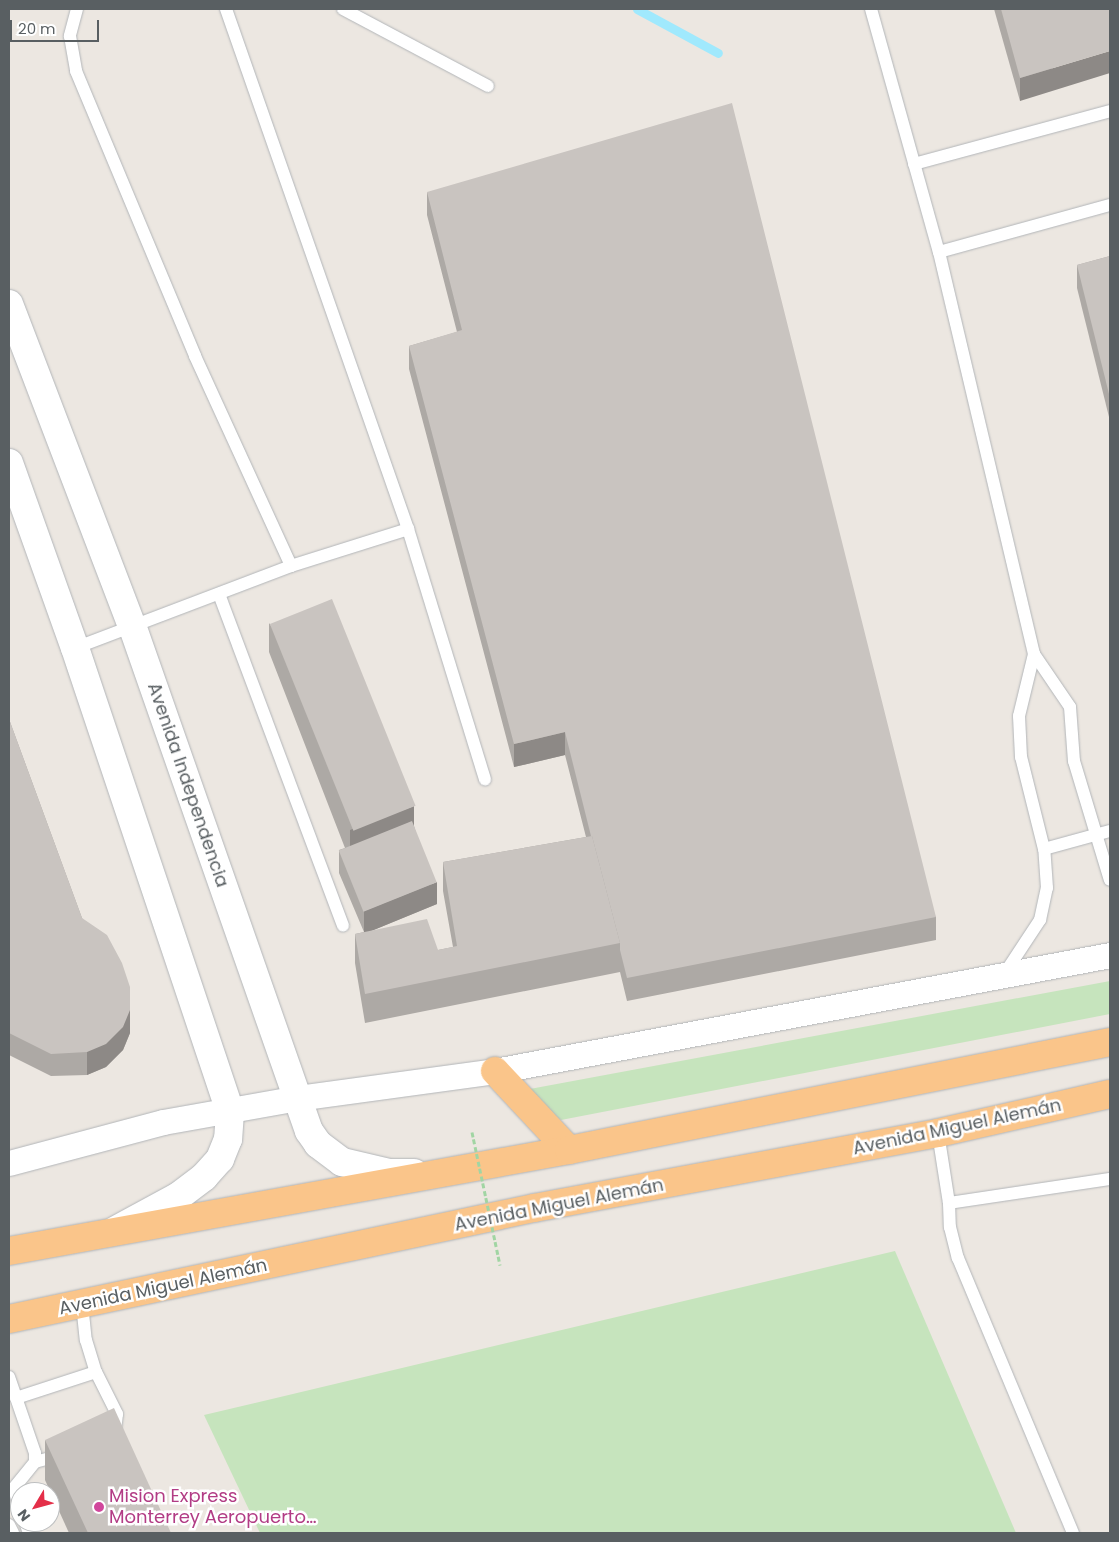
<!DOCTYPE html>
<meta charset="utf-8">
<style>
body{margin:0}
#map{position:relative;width:1119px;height:1542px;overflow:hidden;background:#ece7e1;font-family:Poppins,sans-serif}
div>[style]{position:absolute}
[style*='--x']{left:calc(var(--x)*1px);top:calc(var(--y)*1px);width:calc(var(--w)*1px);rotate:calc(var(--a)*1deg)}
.green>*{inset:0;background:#c6e4bd}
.stream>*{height:9px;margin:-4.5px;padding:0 4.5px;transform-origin:4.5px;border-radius:4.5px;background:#a0e9fd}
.roads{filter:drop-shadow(0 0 1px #b2b5b8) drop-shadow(0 0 1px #b2b5b8)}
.lane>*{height:12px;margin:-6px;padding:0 6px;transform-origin:6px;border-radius:6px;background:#fff}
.street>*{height:25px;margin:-12.5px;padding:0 12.5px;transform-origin:12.5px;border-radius:12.5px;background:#fff}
.secondary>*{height:28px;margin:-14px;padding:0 14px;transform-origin:14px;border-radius:14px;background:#fff}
.highway>*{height:28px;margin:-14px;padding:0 14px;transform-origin:14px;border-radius:14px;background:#fac58a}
.path-bridge>*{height:3px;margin-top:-1.5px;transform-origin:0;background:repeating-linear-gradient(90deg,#a1d5a3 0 5px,transparent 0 7.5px)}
.wall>*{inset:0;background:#ada9a5}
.shaded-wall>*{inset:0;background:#8d8986}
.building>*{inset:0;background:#c9c4c0;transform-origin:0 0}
.dots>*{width:14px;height:14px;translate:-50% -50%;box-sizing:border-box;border:2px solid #fff;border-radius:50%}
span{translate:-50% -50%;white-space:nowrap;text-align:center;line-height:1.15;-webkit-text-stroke:5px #fff;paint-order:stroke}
.street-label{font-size:18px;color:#595f62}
.hotel-label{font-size:18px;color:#b23c85}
.left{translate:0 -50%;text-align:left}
.frame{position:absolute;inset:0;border:10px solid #595f62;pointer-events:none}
.north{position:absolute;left:10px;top:1482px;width:50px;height:50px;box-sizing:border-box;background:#fff;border:1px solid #bdbfc0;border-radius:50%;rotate:233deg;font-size:14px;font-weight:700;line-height:20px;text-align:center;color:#595f62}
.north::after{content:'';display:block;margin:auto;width:18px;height:22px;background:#e42f49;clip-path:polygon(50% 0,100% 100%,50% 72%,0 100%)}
.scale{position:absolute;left:10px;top:20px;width:89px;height:22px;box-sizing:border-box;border:2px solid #595f62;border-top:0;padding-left:6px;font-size:15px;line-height:18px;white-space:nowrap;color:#595f62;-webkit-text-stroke:4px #fff;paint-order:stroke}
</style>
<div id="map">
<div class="green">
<i style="clip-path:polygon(1110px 981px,1110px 1014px,561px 1120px,519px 1091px)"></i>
<i style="clip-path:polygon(895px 1251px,1016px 1533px,260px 1533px,204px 1415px)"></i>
</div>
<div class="stream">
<i style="--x:637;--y:9;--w:92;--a:28.5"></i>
</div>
<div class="roads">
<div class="lane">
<i style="--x:77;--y:9;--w:28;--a:105"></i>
<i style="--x:70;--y:36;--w:36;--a:80"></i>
<i style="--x:76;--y:71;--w:309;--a:67.3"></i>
<i style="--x:195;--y:356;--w:231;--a:65.4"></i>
<i style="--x:226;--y:9;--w:551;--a:70.71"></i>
<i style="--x:408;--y:529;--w:262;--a:72.9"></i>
<i style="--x:343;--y:9;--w:164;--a:28"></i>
<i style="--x:871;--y:9;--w:252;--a:74.4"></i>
<i style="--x:939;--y:252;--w:413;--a:76.7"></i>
<i style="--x:1034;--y:654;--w:64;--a:55.8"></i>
<i style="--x:1070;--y:707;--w:54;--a:85.8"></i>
<i style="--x:1074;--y:761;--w:124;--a:73.2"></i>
<i style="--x:914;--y:164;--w:203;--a:-15.1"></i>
<i style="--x:939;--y:252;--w:177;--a:-15.4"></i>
<i style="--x:219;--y:594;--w:354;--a:69.5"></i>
<i style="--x:75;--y:648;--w:231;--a:-20.8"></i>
<i style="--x:291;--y:566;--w:123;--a:-17.5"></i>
<i style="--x:1044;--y:849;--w:68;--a:-15.3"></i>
<i style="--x:1005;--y:973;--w:64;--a:-56.6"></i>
<i style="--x:1040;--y:920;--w:33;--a:-78"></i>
<i style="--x:1047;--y:888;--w:39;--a:-94"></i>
<i style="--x:1044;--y:849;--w:95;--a:-104"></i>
<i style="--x:1021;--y:757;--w:41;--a:-92.8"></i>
<i style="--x:1019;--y:716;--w:64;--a:-76.4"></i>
<i style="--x:938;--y:1133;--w:71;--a:81.1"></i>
<i style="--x:949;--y:1203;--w:24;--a:88"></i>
<i style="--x:950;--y:1227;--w:32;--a:76"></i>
<i style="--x:958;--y:1258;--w:298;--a:67.3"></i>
<i style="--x:949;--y:1203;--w:163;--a:-8.5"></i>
<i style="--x:82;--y:1304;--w:36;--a:84"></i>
<i style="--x:86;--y:1340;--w:34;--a:73"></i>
<i style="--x:96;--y:1372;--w:47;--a:63.4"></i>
<i style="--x:117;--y:1414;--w:17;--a:97"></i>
<i style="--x:9;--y:1377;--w:80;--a:71.1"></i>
<i style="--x:35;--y:1453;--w:9;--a:90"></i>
<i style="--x:35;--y:1462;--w:33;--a:129"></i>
<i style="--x:14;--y:1488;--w:24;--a:75"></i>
<i style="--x:16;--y:1398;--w:84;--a:-18"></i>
<i style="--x:35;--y:1462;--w:27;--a:-15"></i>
<i style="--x:25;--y:1522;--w:12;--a:70"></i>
<i style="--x:9;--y:1525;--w:9;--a:63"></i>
</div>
<div class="street">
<i style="--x:9;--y:1163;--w:159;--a:-14.9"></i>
<i style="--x:163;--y:1122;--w:137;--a:-10.1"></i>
<i style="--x:298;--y:1098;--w:199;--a:-7.8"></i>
<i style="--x:495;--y:1071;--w:626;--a:-10.68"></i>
</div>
<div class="secondary">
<i style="--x:9;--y:304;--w:347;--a:69.1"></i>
<i style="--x:133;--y:628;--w:533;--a:70.72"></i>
<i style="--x:309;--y:1131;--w:16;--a:55"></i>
<i style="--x:318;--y:1144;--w:30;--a:37"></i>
<i style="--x:342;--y:1162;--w:48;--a:13.2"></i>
<i style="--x:389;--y:1173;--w:25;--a:0"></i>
<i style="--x:9;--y:463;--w:196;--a:70.4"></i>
<i style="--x:75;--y:648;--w:489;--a:71.5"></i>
<i style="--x:230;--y:1112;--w:27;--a:94"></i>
<i style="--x:228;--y:1139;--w:22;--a:112"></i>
<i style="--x:220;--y:1159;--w:24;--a:132"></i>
<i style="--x:204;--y:1177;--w:34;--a:143"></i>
<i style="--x:177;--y:1197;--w:69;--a:151.6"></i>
</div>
<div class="highway">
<i style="--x:495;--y:1071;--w:108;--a:46.9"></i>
<i style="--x:9;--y:1251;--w:569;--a:-10.22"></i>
<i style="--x:569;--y:1150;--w:552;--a:-11.29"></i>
<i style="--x:9;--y:1319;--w:537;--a:-11.94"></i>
<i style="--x:534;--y:1208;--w:411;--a:-10.5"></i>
<i style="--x:938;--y:1133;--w:176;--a:-12.8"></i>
</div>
</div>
<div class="path-bridge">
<i style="--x:472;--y:1132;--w:136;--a:78.1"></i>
</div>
<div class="wall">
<i style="clip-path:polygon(994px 9px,1110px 9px,1020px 101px)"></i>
<i style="clip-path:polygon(427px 192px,936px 917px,936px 940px,627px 1001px,620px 972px,365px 1023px,355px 963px,355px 934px,364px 932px,339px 873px,339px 850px,345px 848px,269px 652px,269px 623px,414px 826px,437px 904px,371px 931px,438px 950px,453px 947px,443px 891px,443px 862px,586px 837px,565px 755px,514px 767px,409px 369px,409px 346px,457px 332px,427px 215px)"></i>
<i style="clip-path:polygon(1110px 256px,1110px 421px,1077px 288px,1077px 265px)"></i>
<i style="clip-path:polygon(9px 719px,82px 918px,130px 1033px,123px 1050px,106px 1067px,87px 1075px,51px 1076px,9px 1055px)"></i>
<i style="clip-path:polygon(45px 1440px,171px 1533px,69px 1533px,45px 1480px)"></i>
</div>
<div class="shaded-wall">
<i style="clip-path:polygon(1110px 51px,1110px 73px,1020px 101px,1020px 78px)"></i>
<i style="clip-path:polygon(565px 732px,565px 755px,514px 767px,514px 744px)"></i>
<i style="clip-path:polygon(414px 806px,414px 835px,350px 859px,350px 830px)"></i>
<i style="clip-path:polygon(437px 882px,437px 904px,364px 934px,364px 911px)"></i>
<i style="clip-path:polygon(130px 987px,130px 1033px,123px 1050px,106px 1067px,87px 1075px,87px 1052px)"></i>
</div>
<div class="building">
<i style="clip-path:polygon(1001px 9px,1110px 9px,1110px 51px,1020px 78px)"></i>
<i style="clip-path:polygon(732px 103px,936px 917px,627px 978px,620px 950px,620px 943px,592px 836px,591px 836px,565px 732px,514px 744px,409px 346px,462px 330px,427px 192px)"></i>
<i style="clip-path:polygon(1110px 256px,1110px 398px,1077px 265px)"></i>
<i style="left:332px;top:599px;width:223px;height:67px;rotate:68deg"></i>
<i style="clip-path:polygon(9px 719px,82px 918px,107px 935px,122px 963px,130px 987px,130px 1010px,123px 1027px,106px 1044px,87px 1052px,51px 1054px,9px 1033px)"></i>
<i style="left:412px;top:821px;width:66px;height:79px;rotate:68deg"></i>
<i style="clip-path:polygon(592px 836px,620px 943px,365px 994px,355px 934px,427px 919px,438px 950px,457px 946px,443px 862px)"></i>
<i style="clip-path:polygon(114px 1408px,171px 1533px,88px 1533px,45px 1440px)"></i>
</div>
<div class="dots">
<i style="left:99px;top:1507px;background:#d1479c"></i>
</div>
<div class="street-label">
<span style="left:188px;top:785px;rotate:71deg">Avenida Independencia</span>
<span style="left:957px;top:1127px;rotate:-12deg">Avenida Miguel Alemán</span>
<span style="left:559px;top:1205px;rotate:-11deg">Avenida Miguel Alemán</span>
<span style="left:163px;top:1287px;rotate:-12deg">Avenida Miguel Alemán</span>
</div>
<div class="hotel-label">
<span class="left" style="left:109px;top:1507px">Mision Express<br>Monterrey Aeropuerto…</span>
</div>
<div class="frame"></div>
<div class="north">N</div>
<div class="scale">20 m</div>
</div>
